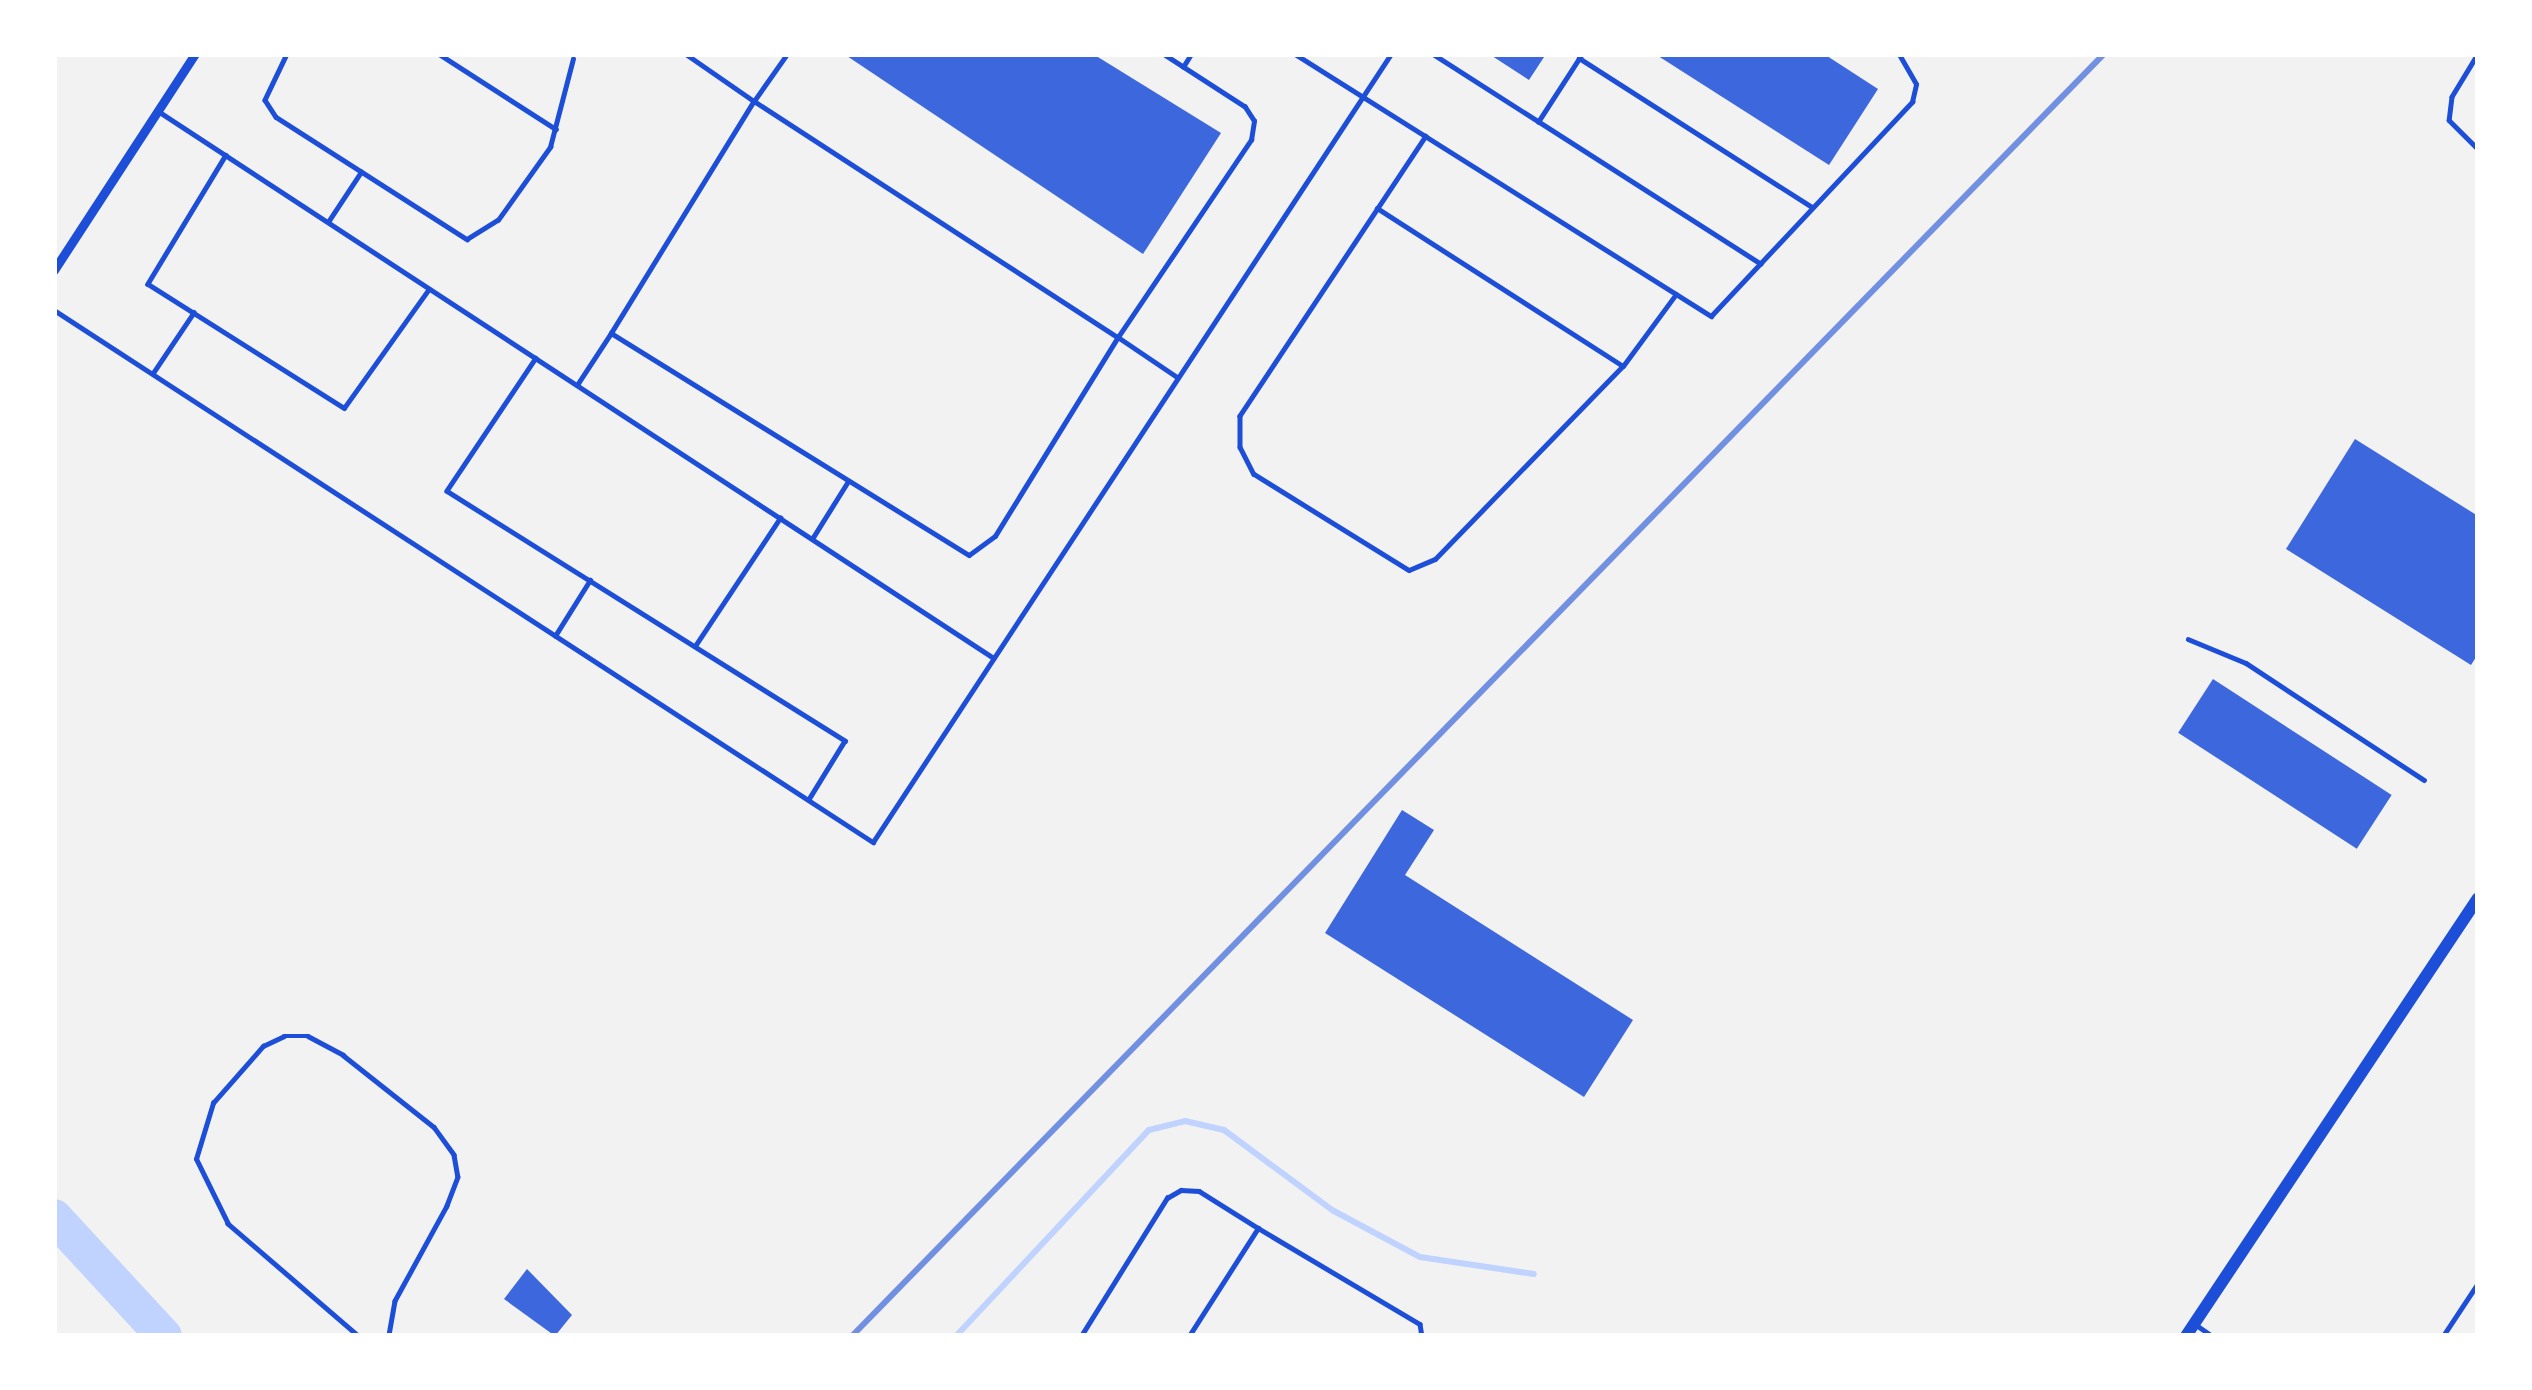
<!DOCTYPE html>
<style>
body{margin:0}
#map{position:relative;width:2532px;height:1390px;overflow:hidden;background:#f2f2f2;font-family:"Fira Sans",sans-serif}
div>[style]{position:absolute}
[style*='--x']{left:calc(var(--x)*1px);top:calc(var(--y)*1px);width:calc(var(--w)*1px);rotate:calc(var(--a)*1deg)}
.stream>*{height:6px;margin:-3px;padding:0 3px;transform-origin:3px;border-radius:3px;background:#bfd3fe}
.river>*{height:36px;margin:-18px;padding:0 18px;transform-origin:18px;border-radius:18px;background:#bfd3fe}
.building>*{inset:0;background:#3d67dc;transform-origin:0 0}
.service>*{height:4.5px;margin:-2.25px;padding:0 2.25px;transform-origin:2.25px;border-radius:2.25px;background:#1d4ed8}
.minor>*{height:9px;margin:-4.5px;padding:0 4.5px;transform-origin:4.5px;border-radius:4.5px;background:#1d4ed8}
.tertiary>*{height:12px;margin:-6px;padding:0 6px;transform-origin:6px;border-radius:6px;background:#1d4ed8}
.rail>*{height:6px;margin:-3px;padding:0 3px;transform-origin:3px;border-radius:3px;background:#7290e2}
span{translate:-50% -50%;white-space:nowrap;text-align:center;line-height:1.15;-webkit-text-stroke:12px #fff;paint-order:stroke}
.frame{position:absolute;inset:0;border:57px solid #fff;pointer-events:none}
</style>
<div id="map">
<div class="stream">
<i style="--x:956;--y:1336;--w:282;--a:-46.9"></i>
<i style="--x:1149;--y:1130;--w:37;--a:-14"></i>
<i style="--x:1185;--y:1121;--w:40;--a:13"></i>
<i style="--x:1224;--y:1130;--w:134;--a:36.5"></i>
<i style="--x:1332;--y:1210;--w:100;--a:28.1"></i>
<i style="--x:1420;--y:1257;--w:115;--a:8.5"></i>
</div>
<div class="river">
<i style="--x:54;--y:1217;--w:162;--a:47.3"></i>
</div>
<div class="building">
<i style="clip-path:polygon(844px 54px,1093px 54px,1221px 133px,1143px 254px)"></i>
<i style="clip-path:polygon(1489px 54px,1546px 54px,1529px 80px)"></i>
<i style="clip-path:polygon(1655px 54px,1824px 54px,1878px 89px,1829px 165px)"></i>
<i style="clip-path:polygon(2355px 439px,2478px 516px,2478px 654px,2471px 665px,2286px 549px)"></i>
<i style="left:2213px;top:679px;width:213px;height:64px;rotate:33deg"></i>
<i style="clip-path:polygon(1402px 810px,1434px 830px,1405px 875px,1633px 1020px,1584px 1097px,1325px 933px)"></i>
<i style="clip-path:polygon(527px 1269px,572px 1315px,555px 1336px,504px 1299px)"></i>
</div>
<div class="service">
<i style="--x:287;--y:54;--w:51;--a:115.6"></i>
<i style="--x:265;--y:100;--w:20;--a:57"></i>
<i style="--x:276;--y:117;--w:227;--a:32.6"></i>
<i style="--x:467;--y:239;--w:36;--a:-32"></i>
<i style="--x:498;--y:220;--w:90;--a:-54.5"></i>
<i style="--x:550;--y:147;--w:91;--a:-75.4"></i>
<i style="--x:439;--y:54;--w:139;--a:32.7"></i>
<i style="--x:565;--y:54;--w:27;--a:0"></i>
<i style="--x:686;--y:54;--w:83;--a:34.7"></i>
<i style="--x:754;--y:101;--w:57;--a:-54.9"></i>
<i style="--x:1295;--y:54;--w:492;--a:32.2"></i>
<i style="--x:1711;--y:316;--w:294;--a:-46.8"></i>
<i style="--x:1912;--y:102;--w:18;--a:-77"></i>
<i style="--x:1916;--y:84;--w:34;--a:-120"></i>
<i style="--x:1433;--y:54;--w:389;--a:32.6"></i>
<i style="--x:2478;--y:54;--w:50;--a:121.2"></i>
<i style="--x:2452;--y:97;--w:23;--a:97"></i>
<i style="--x:2449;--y:120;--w:41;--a:45"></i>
<i style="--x:1579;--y:58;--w:277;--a:32.6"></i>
<i style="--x:1183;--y:67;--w:15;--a:-58"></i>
<i style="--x:161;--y:113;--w:995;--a:33.2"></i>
<i style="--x:1538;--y:122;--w:81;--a:-57.1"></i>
<i style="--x:1426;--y:136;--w:336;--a:123.6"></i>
<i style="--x:1240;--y:416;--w:31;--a:90"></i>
<i style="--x:1240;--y:447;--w:30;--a:63"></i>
<i style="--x:1254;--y:474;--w:182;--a:31.8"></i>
<i style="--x:1409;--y:570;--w:28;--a:-23"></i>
<i style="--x:1435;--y:559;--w:269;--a:-45.8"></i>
<i style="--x:1623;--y:366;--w:89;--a:-53.6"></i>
<i style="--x:226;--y:155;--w:151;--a:121.2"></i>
<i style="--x:148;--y:284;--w:232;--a:32.3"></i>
<i style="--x:344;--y:408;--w:146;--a:-54.5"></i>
<i style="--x:1377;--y:208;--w:292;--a:32.7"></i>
<i style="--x:328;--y:222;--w:60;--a:-56.6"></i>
<i style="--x:54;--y:310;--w:977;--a:33.01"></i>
<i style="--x:873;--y:842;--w:943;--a:-56.68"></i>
<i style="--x:611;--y:333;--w:273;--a:-58.4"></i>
<i style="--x:754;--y:101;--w:434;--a:33"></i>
<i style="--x:1118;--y:337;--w:238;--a:-56"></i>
<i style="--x:1251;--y:140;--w:19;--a:-81"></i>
<i style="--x:1254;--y:121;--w:17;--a:-123"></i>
<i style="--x:1245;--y:107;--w:98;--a:-147.1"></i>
<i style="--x:536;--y:358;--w:160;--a:123.8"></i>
<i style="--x:447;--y:491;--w:470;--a:32.1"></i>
<i style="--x:845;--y:741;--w:67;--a:121.6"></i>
<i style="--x:153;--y:373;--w:73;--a:-56.1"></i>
<i style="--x:577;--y:385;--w:62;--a:-56.8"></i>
<i style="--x:611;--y:333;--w:421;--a:31.8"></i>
<i style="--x:969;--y:555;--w:32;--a:-36"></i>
<i style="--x:995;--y:536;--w:234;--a:-58.3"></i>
<i style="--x:1118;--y:337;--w:71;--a:34.1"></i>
<i style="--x:812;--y:539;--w:66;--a:-58"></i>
<i style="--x:555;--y:636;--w:66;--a:-58"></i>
<i style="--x:2188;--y:639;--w:63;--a:22.5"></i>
<i style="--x:2246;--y:663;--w:213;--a:33.3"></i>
<i style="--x:695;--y:646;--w:154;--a:-56.4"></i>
<i style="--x:2195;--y:1324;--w:21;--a:35"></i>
<i style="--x:358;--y:1336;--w:172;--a:-139.3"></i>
<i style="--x:228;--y:1224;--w:72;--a:-116.2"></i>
<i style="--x:196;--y:1159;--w:59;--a:-73.1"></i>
<i style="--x:213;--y:1103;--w:76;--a:-48.7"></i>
<i style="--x:263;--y:1046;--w:23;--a:-25"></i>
<i style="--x:284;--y:1036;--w:24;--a:0"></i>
<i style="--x:308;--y:1036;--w:40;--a:28"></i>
<i style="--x:343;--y:1055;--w:116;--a:38.4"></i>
<i style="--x:434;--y:1127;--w:34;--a:54"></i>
<i style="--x:454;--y:1155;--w:22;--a:80"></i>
<i style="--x:458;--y:1177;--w:31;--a:111"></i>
<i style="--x:447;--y:1206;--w:108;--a:118.7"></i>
<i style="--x:395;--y:1301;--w:36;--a:100"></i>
<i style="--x:1081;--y:1336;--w:163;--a:-58.1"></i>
<i style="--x:1167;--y:1198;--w:16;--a:-30"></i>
<i style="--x:1181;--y:1190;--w:18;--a:3"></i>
<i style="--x:1199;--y:1191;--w:70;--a:32.1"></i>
<i style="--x:1189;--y:1336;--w:128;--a:-57.4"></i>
<i style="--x:1258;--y:1228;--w:188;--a:30.7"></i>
<i style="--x:1420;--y:1324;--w:12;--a:81"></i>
<i style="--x:2443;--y:1336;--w:64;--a:-56.6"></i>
</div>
<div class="minor">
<i style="--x:54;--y:270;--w:258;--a:-56.9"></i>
</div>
<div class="tertiary">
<i style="--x:2186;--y:1336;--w:526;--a:-56.31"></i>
</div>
<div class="rail">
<i style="--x:852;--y:1336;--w:1792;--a:-45.68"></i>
</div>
<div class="frame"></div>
</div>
